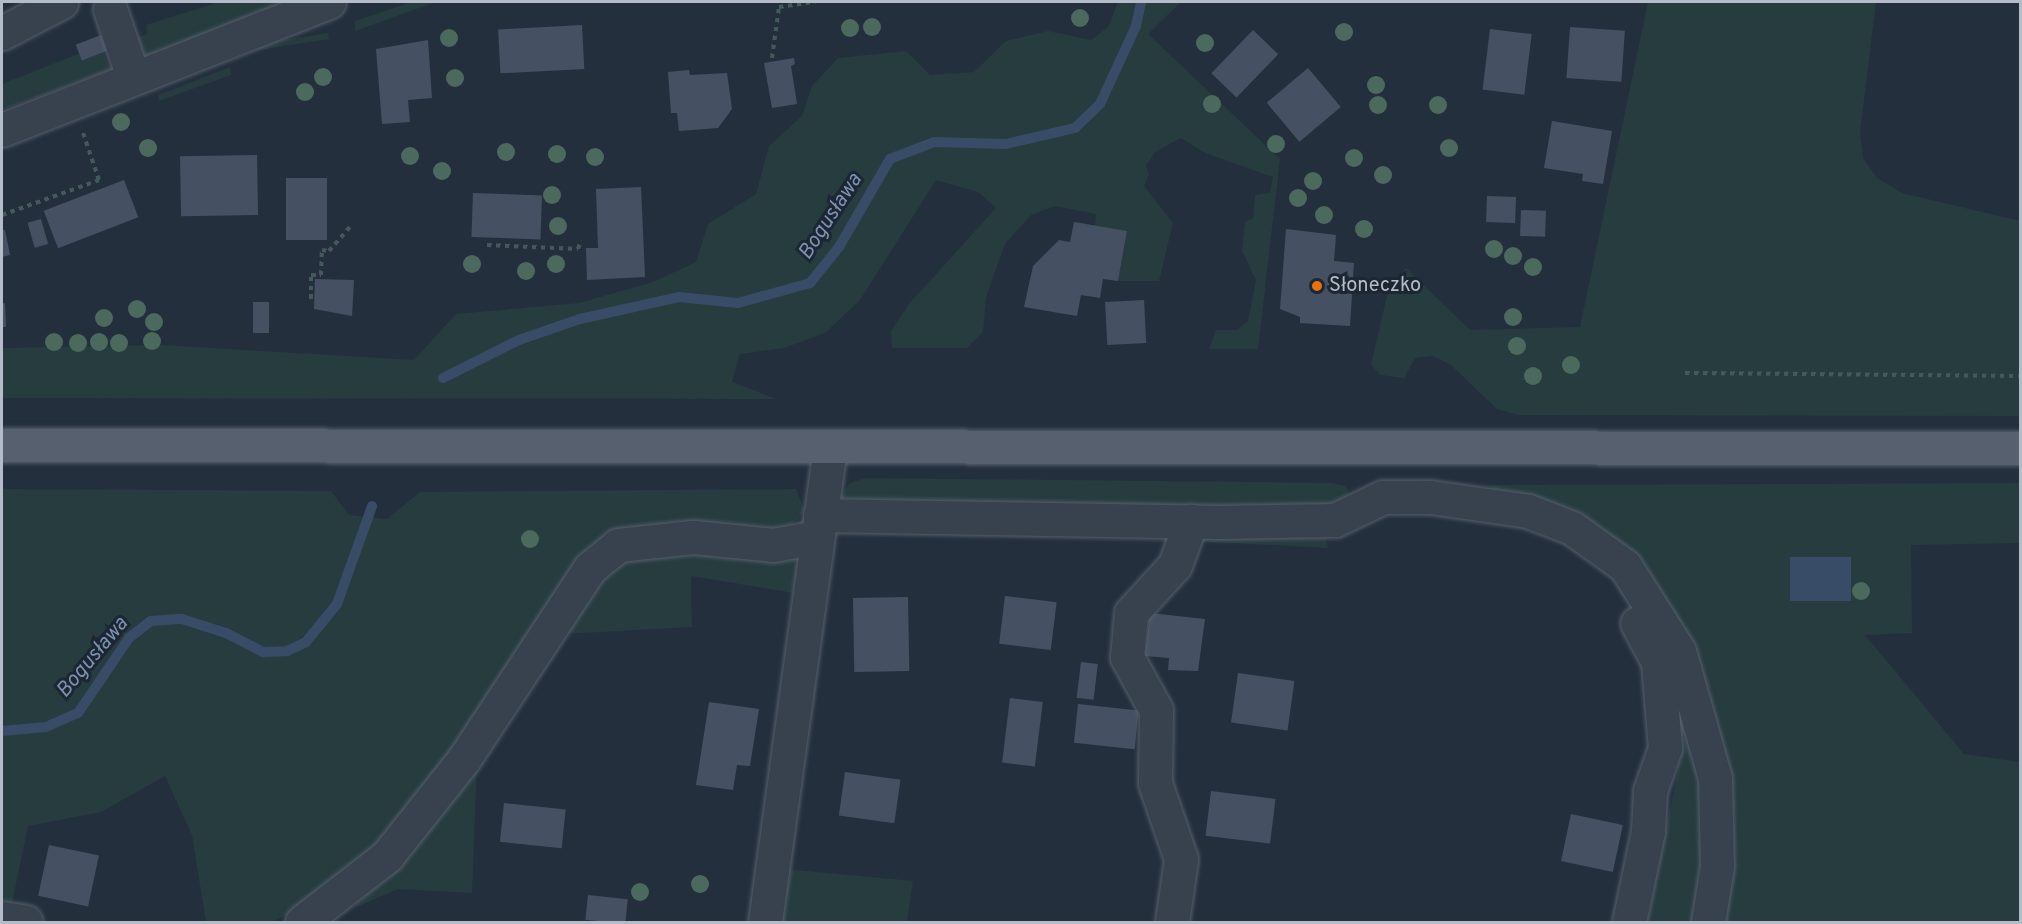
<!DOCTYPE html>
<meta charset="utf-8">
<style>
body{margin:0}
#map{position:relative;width:2022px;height:924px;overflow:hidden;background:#242f3e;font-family:Overpass,sans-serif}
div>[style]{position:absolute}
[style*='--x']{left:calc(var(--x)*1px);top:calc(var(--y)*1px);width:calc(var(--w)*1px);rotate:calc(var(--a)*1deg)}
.green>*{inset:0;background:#263c3f;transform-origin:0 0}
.water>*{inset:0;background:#394c67;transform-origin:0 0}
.stream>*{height:10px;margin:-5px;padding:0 5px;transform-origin:5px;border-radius:5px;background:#394c67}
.building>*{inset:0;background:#455162;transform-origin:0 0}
.path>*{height:4px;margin-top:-2px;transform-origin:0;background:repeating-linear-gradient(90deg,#44595c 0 4.5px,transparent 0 9px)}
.roads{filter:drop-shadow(0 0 2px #565f6c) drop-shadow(0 0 2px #565f6c)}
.minor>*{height:33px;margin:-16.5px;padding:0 16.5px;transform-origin:16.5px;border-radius:16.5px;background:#38414e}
.major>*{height:33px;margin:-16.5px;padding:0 16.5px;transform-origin:16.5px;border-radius:16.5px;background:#56606e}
.trees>*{width:18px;height:18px;margin:-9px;border-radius:50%;background:#4b6a5d}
.dots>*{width:16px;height:16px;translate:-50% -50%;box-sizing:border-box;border:3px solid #1d2633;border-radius:50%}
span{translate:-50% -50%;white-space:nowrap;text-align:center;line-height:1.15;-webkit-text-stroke:6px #1d2633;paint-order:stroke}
.poi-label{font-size:20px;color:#b4bcc9}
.left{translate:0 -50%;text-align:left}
.water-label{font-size:21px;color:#7c92b1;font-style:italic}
.frame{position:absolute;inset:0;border:3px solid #b4bcc9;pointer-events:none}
</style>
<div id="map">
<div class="green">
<i style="clip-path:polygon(219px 2px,300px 2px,149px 57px,144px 53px,136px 38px,147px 34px,146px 25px)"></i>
<i style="clip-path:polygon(411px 2px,436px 2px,355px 31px,355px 21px)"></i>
<i style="clip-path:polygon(1118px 2px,1181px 2px,1148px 34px,1280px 159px,1258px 349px,1209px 349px,1216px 330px,1237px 330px,1248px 321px,1256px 280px,1242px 251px,1245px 221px,1253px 219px,1255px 195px,1270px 193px,1273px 177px,1205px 153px,1181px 138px,1155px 152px,1146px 166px,1149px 174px,1144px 186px,1173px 223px,1159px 281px,1118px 281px,1127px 232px,1095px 226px,1096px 214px,1055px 206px,1031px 215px,1005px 244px,986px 297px,983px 332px,967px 348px,892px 348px,891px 331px,909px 304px,996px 208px,978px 192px,936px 180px,860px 300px,825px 333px,784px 348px,740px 354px,732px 382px,776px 399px,2px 398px,2px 348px,161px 345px,414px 360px,456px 314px,579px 303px,653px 282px,696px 262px,708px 224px,756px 194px,769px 146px,802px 116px,812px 86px,838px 58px,906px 51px,930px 75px,974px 72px,1006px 41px,1048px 31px,1091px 40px,1108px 27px)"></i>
<i style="clip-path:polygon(1648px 2px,1876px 2px,1860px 133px,1863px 158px,1877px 178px,1902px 193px,2020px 221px,2020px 416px,1518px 415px,1497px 409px,1451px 365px,1433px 356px,1415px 358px,1404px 378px,1381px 375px,1371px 365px,1388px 291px,1406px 268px,1470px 330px,1580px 327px)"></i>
<i style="left:328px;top:33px;width:6px;height:71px;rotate:81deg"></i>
<i style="clip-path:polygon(101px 45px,110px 70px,2px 110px,2px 84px)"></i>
<i style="clip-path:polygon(230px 67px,231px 75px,159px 101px,158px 95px)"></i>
<i style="clip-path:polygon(866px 478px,1331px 483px,1346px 486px,1349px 493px,1335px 510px,898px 507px,839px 497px,850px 483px)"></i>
<i style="clip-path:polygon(2020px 483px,2020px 543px,1911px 545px,1912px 633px,1865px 635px,1964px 754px,2020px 762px,2020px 922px,1721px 922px,1730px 853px,1634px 565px,1488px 491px,1493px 485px)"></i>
<i style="clip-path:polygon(2px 489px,331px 491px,349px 515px,387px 519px,420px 492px,796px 489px,804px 509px,799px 519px,781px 530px,626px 531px,400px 825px,289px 914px,271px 922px,206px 922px,192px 835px,165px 776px,101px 812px,28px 826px,11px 908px,2px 906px)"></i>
<i style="clip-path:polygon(1199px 533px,1326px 537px,1328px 548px,1193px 541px)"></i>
<i style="clip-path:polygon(663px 550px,795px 559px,799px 567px,794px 593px,691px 576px,692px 627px,564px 634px,600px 574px,623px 556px)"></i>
<i style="clip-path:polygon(1688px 721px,1703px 811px,1702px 884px,1695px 922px,1647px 922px)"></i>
<i style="clip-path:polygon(477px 761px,472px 893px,398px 889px,354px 908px)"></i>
<i style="clip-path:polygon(784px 869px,913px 881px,907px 922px,777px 922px)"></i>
</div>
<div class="water">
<i style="left:1790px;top:557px;width:61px;height:44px"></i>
</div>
<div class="stream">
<i style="--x:443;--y:378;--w:85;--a:-26.6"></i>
<i style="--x:519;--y:340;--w:65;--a:-19"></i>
<i style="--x:580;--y:319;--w:101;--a:-12.5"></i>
<i style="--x:679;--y:297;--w:59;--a:5.8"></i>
<i style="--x:738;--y:303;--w:75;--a:-15.5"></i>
<i style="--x:810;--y:283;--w:46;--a:-51.1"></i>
<i style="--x:839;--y:247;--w:102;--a:-59.9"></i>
<i style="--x:890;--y:159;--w:47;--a:-21.1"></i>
<i style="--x:934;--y:142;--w:72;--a:1.6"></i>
<i style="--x:1006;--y:144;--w:71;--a:-13.1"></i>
<i style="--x:1075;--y:128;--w:35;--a:-44"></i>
<i style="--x:1100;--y:104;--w:86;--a:-65.2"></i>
<i style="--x:1136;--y:26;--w:25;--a:-78"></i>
<i style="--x:2;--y:731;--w:44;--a:-5.2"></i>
<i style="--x:46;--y:727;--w:35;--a:-24"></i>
<i style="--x:78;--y:713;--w:91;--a:-55.8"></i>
<i style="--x:129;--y:638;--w:28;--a:-38"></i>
<i style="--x:151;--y:621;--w:31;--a:-4"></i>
<i style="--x:182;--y:619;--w:46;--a:17.7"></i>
<i style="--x:226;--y:633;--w:42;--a:27.2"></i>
<i style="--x:263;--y:652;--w:24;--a:-2"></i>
<i style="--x:287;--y:651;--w:21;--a:-25"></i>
<i style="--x:306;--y:642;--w:49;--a:-50.8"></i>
<i style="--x:337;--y:604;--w:104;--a:-70.3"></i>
</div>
<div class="building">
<i style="left:582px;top:25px;width:44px;height:84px;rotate:87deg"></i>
<i style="left:1570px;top:27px;width:55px;height:51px;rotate:4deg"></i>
<i style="left:1490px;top:29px;width:42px;height:61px;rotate:7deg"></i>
<i style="left:1253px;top:30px;width:35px;height:60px;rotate:44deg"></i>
<i style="left:101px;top:35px;width:17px;height:27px;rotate:69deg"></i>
<i style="clip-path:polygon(428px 40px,432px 98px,408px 100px,410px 122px,382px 124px,376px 49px)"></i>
<i style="clip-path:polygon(794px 58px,795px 64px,791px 66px,797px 104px,772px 108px,764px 63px)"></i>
<i style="left:1308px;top:68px;width:51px;height:54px;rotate:50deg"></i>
<i style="clip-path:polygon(689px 70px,690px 75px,727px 73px,732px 109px,718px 128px,679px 131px,677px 113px,671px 113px,668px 72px)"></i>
<i style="clip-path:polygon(1552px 121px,1612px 131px,1603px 184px,1582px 181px,1583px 174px,1544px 168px)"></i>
<i style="left:257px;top:155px;width:60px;height:77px;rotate:89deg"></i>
<i style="left:286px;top:178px;width:41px;height:62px"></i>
<i style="left:124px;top:180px;width:40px;height:86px;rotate:69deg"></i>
<i style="clip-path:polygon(641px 187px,645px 277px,587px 280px,586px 248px,598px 248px,596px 189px)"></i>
<i style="left:473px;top:193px;width:69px;height:44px;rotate:2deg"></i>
<i style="left:1487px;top:196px;width:29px;height:26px;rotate:2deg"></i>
<i style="left:1521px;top:210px;width:25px;height:26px;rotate:2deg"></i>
<i style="left:41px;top:219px;width:26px;height:14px;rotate:74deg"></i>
<i style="clip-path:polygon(1074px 222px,1127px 231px,1118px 281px,1103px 279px,1100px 298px,1081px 295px,1077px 316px,1024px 307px,1033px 266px,1059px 240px,1070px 242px)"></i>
<i style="clip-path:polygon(1286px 229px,1336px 235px,1334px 261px,1354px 263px,1350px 326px,1300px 323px,1300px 317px,1280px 309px)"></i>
<i style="clip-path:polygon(2px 230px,5px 230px,10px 255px,2px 257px)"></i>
<i style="clip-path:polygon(315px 279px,354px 280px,352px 316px,314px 309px)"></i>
<i style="left:1144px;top:300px;width:43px;height:39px;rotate:87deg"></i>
<i style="left:253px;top:302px;width:16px;height:31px"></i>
<i style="clip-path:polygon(5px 303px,6px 327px,2px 327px,2px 304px)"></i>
<i style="left:1005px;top:596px;width:52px;height:48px;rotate:7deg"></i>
<i style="left:908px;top:597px;width:74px;height:55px;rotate:89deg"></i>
<i style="clip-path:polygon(1150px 613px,1205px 619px,1198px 671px,1168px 670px,1169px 658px,1145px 656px)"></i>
<i style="left:1081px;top:662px;width:17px;height:36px;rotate:7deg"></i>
<i style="left:1238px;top:673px;width:57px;height:50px;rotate:8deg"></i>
<i style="left:1010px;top:698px;width:33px;height:65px;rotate:7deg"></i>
<i style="clip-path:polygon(709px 702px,759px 709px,750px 766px,737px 765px,733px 790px,696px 785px)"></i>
<i style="left:1078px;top:704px;width:61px;height:39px;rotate:6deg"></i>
<i style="left:845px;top:772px;width:56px;height:44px;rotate:8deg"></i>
<i style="left:1211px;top:791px;width:65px;height:45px;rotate:7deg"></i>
<i style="left:504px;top:803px;width:62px;height:39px;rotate:6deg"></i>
<i style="left:1571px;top:814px;width:53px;height:48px;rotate:12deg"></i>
<i style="left:49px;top:845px;width:51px;height:52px;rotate:12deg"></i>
<i style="left:588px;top:895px;width:40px;height:25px;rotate:6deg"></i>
</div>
<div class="path">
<i style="--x:772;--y:58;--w:51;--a:-82.2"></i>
<i style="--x:779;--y:7;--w:37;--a:-8"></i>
<i style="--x:2;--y:215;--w:103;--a:-19.8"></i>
<i style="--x:99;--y:180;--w:50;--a:-108.8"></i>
<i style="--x:487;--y:245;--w:91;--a:2.5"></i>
<i style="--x:578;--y:249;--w:9;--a:-72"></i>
<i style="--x:311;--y:299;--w:24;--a:-90"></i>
<i style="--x:311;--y:275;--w:10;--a:0"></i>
<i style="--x:321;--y:275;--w:25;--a:-88"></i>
<i style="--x:322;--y:250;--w:7;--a:8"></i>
<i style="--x:329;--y:251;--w:32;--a:-49"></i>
<i style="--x:1685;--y:373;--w:335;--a:0.5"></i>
</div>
<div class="roads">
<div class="minor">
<i style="--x:110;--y:9;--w:72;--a:71.3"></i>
<i style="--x:2;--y:33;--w:67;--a:-27.7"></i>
<i style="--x:2;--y:130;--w:351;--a:-21.4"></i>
<i style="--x:820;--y:515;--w:401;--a:1"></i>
<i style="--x:1221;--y:522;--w:114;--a:-1"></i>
<i style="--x:1335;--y:520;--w:53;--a:-25.6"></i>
<i style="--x:1383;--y:497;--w:47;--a:0"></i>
<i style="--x:1430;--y:497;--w:99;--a:8.1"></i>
<i style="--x:1528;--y:511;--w:47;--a:21.1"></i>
<i style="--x:1572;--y:528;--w:65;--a:35.6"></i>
<i style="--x:1625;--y:566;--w:101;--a:57.6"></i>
<i style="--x:1679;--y:651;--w:132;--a:74.2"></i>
<i style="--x:1715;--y:778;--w:88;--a:88.7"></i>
<i style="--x:1717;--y:866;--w:57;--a:99.1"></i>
<i style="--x:2;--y:918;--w:24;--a:9"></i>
<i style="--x:302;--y:922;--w:108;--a:-37.8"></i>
<i style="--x:387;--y:856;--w:124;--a:-51.6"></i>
<i style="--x:464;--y:759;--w:229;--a:-56.6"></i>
<i style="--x:590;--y:568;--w:36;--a:-39"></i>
<i style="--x:618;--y:545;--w:75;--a:-6.1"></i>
<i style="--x:693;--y:537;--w:80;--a:5.7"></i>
<i style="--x:773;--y:545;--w:45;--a:-10.3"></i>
<i style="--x:765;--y:922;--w:477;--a:-82.2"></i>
<i style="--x:1172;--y:922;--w:64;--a:-81.9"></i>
<i style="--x:1181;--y:859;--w:80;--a:-108.9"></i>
<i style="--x:1155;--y:783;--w:73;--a:-89.2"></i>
<i style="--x:1156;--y:710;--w:60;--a:-118.7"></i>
<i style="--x:1127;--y:657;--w:44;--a:-84.8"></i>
<i style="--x:1131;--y:613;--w:65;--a:-47.5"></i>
<i style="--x:1175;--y:565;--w:47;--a:-70"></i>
<i style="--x:1629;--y:922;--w:93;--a:-78.2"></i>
<i style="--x:1648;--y:831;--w:40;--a:-87.1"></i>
<i style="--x:1650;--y:791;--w:46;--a:-70.8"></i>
<i style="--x:1665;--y:748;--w:86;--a:-94.7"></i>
<i style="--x:1658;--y:662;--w:44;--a:-118.3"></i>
</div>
<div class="major">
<i style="--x:2;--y:445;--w:2018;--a:0.09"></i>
</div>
</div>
<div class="trees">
<i style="left:1080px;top:18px"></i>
<i style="left:872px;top:27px"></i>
<i style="left:850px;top:28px"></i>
<i style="left:1344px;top:32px"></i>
<i style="left:449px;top:38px"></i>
<i style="left:1205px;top:43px"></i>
<i style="left:323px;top:77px"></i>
<i style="left:455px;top:78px"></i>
<i style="left:1376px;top:85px"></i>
<i style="left:305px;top:92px"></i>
<i style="left:1212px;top:104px"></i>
<i style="left:1378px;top:105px"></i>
<i style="left:1438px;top:105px"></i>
<i style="left:121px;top:122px"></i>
<i style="left:1276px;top:144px"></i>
<i style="left:148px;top:148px"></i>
<i style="left:1449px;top:148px"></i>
<i style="left:506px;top:152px"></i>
<i style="left:557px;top:154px"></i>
<i style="left:410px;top:156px"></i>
<i style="left:595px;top:157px"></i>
<i style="left:1354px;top:158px"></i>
<i style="left:442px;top:171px"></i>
<i style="left:1383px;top:175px"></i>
<i style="left:1313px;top:181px"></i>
<i style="left:552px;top:195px"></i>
<i style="left:1298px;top:198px"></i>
<i style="left:1324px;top:215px"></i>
<i style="left:558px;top:226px"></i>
<i style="left:1364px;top:229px"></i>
<i style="left:1494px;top:249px"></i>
<i style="left:1513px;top:256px"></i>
<i style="left:472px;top:264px"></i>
<i style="left:556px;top:264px"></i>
<i style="left:1533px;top:267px"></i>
<i style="left:526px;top:271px"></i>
<i style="left:137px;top:309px"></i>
<i style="left:1513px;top:317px"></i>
<i style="left:104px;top:318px"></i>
<i style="left:154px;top:322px"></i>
<i style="left:152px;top:341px"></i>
<i style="left:54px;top:342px"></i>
<i style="left:99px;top:342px"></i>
<i style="left:78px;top:343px"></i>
<i style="left:119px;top:343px"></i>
<i style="left:1517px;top:346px"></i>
<i style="left:1571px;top:365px"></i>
<i style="left:1533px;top:376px"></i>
<i style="left:530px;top:539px"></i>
<i style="left:1861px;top:591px"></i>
<i style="left:700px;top:884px"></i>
<i style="left:640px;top:892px"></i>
</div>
<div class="dots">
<i style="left:1317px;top:286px;background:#e8710a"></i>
</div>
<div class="poi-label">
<span class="left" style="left:1329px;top:286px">Słoneczko</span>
</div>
<div class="water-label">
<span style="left:831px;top:217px;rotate:-57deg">Bogusława</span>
<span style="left:93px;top:658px;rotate:-50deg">Bogusława</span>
</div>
<div class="frame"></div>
</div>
